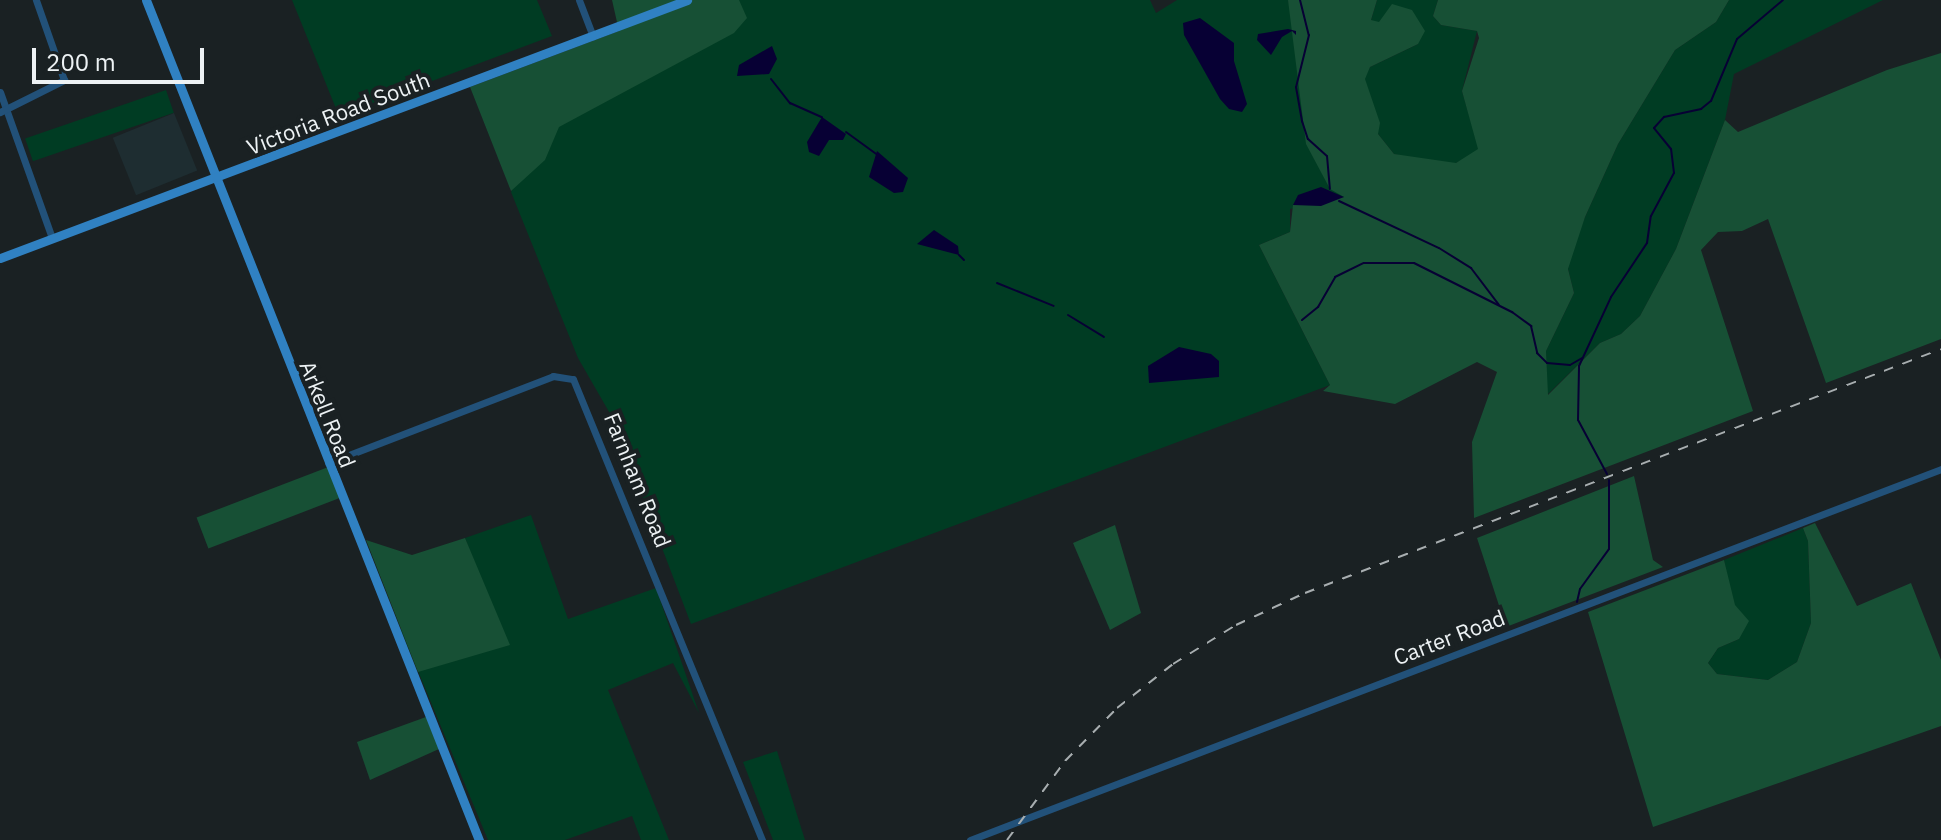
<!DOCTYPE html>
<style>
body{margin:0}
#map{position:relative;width:1941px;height:840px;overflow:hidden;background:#1a2123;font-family:"IBM Plex Sans",sans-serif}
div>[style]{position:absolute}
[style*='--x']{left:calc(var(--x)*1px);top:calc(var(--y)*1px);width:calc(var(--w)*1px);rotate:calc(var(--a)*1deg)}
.built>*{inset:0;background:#1e2d31;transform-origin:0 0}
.green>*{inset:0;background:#003c23;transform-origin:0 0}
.forest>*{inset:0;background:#175035;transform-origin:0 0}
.water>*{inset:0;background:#070034}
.stream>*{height:2px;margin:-1px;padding:0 1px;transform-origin:1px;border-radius:1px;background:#070034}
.minor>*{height:7px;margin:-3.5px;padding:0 3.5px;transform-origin:3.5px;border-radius:3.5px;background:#225179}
.major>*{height:9px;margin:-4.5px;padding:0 4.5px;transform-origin:4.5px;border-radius:4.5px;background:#3081c2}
.rail>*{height:2px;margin-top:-1px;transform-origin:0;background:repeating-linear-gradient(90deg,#a8aeb0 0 10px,transparent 0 20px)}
span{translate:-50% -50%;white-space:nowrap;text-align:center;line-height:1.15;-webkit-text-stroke:8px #1a2123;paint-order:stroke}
.street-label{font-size:22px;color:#edf2f4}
.scale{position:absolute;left:32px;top:48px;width:172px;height:36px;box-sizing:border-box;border:4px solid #edf2f4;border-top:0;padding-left:10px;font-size:24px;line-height:28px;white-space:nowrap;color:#edf2f4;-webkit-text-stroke:6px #1a2123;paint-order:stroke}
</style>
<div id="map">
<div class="built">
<i style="left:174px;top:113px;width:62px;height:66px;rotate:68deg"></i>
</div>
<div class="green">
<i style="clip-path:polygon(292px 0,537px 0,552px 36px,339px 116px)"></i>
<i style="clip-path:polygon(736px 0,1150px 0,1156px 13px,1177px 0,1288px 0,1344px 197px,1290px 209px,1290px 232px,1259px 245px,1330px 385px,691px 624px,612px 417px,578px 358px,511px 192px,550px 123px)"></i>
<i style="clip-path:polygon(1377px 0,1438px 0,1433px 16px,1441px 25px,1477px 31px,1462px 91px,1479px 149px,1475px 154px,1456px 163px,1430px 163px,1394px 154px,1378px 134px,1364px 79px,1370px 67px,1418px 44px,1371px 20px)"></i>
<i style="clip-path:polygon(1729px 0,1883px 0,1734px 74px,1725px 120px,1676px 249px,1640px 316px,1621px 334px,1600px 343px,1547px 395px,1546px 351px,1574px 293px,1568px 269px,1571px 248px,1618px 144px,1675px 50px,1716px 22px)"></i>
<i style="left:166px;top:90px;width:24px;height:149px;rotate:71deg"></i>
<i style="clip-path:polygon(531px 515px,568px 619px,656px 588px,699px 713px,673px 663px,608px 690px,669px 840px,641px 840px,632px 816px,565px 840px,488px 840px,401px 630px,487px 595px,465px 538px)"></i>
<i style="clip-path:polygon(1803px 528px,1808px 541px,1811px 623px,1797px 662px,1768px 680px,1717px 674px,1708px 663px,1718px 648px,1739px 639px,1724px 560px)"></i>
<i style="clip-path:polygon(777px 751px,805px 840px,773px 840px,743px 762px)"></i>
</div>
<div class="forest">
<i style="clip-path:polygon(612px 0,739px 0,747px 18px,734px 33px,559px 127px,545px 160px,511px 191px,470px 87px,619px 31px)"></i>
<i style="clip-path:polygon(1288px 0,1377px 0,1371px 20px,1379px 22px,1392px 4px,1412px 10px,1425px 31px,1418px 44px,1370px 67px,1365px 79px,1380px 123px,1378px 134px,1394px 154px,1456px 163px,1478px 149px,1462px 91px,1479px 38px,1477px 31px,1441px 25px,1433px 16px,1438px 0,1729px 0,1716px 22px,1675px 50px,1618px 144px,1585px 217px,1568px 269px,1574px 293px,1546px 351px,1548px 395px,1600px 343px,1621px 334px,1640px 316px,1676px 249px,1725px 120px,1738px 132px,1887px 70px,1941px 53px,1941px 339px,1826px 383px,1768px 219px,1742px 231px,1718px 232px,1701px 250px,1753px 411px,1474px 518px,1472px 442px,1497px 372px,1477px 362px,1395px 404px,1323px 391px,1330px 385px,1259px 245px,1290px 232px,1293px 205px,1344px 197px,1330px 189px,1306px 144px)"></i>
<i style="left:331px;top:466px;width:33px;height:144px;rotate:69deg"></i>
<i style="clip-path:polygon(1634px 476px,1653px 560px,1663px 567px,1506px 627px,1477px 538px)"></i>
<i style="clip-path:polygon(1815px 523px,1857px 606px,1911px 583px,1941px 660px,1941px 726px,1653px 827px,1588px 612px,1724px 560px,1735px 605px,1749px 621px,1739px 639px,1718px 648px,1708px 663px,1717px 674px,1768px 680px,1797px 662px,1811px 623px,1808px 541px,1803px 528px)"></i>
<i style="clip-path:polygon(1115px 525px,1141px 613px,1110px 630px,1073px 543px)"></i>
<i style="clip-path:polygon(465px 538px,510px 645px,418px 672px,366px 540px,412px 555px)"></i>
<i style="clip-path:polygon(426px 717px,439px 749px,370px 780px,357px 742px)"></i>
</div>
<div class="water">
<i style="clip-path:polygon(1200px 18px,1234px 43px,1234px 61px,1247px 104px,1242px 112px,1229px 109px,1220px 99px,1184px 35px,1183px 23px)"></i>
<i style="clip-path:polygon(1288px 29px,1296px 31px,1296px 35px,1292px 31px,1282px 37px,1271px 55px,1257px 40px,1258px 34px)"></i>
<i style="clip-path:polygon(772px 46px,777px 59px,769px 74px,737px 76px,739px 65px)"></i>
<i style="clip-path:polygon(822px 117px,846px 134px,843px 140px,829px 140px,819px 156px,809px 152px,807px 142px)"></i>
<i style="clip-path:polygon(877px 151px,908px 178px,903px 192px,894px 193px,869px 177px)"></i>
<i style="clip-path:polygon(1321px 187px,1344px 197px,1321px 206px,1293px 205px,1298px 195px)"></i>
<i style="clip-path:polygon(934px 230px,958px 246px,959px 255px,917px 244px)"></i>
<i style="clip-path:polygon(1179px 347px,1211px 354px,1219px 361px,1219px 377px,1149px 383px,1148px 366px)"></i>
</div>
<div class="stream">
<i style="--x:1300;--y:0;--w:36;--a:76"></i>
<i style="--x:1309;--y:35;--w:54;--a:104"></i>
<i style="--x:1296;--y:87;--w:35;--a:80"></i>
<i style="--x:1302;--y:121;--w:19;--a:72"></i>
<i style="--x:1308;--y:139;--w:25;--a:42"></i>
<i style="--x:1327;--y:156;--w:33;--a:85"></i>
<i style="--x:771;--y:79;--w:31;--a:52"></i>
<i style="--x:790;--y:103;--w:35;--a:24"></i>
<i style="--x:846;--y:132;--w:37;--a:36"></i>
<i style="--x:1339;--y:201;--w:110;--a:25.2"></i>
<i style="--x:1439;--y:248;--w:38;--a:32"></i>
<i style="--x:1471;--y:268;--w:46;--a:52.9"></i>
<i style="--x:959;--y:255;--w:7;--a:45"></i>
<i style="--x:997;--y:283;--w:61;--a:22"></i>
<i style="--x:1068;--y:315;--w:42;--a:31.4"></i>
<i style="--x:1302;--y:320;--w:21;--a:-39"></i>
<i style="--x:1318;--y:307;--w:34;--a:-60"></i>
<i style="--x:1335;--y:277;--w:32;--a:-26"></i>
<i style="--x:1364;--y:263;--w:50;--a:0"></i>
<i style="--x:1414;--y:263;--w:110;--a:26.6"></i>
<i style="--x:1512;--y:312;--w:24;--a:36"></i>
<i style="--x:1531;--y:326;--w:28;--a:77"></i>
<i style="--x:1537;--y:353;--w:14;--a:45"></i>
<i style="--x:1547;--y:363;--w:23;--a:5"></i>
<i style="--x:1570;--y:365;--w:14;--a:-30"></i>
<i style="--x:1607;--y:474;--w:61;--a:-118.2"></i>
<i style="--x:1578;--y:420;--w:54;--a:-88.9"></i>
<i style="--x:1579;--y:366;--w:76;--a:-65.1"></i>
<i style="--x:1611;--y:297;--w:65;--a:-56.3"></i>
<i style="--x:1647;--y:243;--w:27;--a:-82"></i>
<i style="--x:1651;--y:216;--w:49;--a:-61.9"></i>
<i style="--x:1674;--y:173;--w:24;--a:-97"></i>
<i style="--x:1671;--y:149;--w:27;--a:-129"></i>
<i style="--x:1654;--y:128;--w:15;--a:-48"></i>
<i style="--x:1664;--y:117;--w:38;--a:-12"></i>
<i style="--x:1701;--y:109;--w:13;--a:-39"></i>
<i style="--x:1711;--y:101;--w:67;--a:-67.2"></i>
<i style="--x:1737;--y:39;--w:60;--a:-40.3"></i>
<i style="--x:1577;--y:602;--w:13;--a:-77"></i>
<i style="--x:1580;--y:589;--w:49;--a:-54.1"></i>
<i style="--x:1609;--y:549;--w:69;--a:-90"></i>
</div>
<div class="minor">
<i style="--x:579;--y:0;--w:39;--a:69"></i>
<i style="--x:0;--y:92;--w:155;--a:70.4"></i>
<i style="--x:0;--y:112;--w:72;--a:-26.6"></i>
<i style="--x:64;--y:80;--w:85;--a:-109.3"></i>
<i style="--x:328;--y:463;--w:241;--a:-21.1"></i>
<i style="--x:553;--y:376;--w:20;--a:9"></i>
<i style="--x:573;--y:379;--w:498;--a:67.7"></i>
<i style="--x:970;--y:840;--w:1039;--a:-20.91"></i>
</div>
<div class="major">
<i style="--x:146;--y:0;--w:904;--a:68.38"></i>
<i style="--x:0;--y:258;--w:734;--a:-20.58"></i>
</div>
<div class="rail">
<i style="--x:1007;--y:840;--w:98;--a:-53.7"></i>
<i style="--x:1065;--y:761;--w:74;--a:-45.5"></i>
<i style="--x:1117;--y:708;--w:71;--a:-38.2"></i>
<i style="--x:1173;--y:664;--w:74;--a:-31.8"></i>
<i style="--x:1236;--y:625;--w:76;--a:-24.9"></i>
<i style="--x:1305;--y:593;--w:681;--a:-20.99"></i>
</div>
<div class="street-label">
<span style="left:338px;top:113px;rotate:-21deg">Victoria Road South</span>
<span style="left:328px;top:414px;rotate:68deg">Arkell Road</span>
<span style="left:638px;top:480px;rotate:68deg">Farnham Road</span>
<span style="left:1449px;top:637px;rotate:-21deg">Carter Road</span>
</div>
<div class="scale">200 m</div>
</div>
